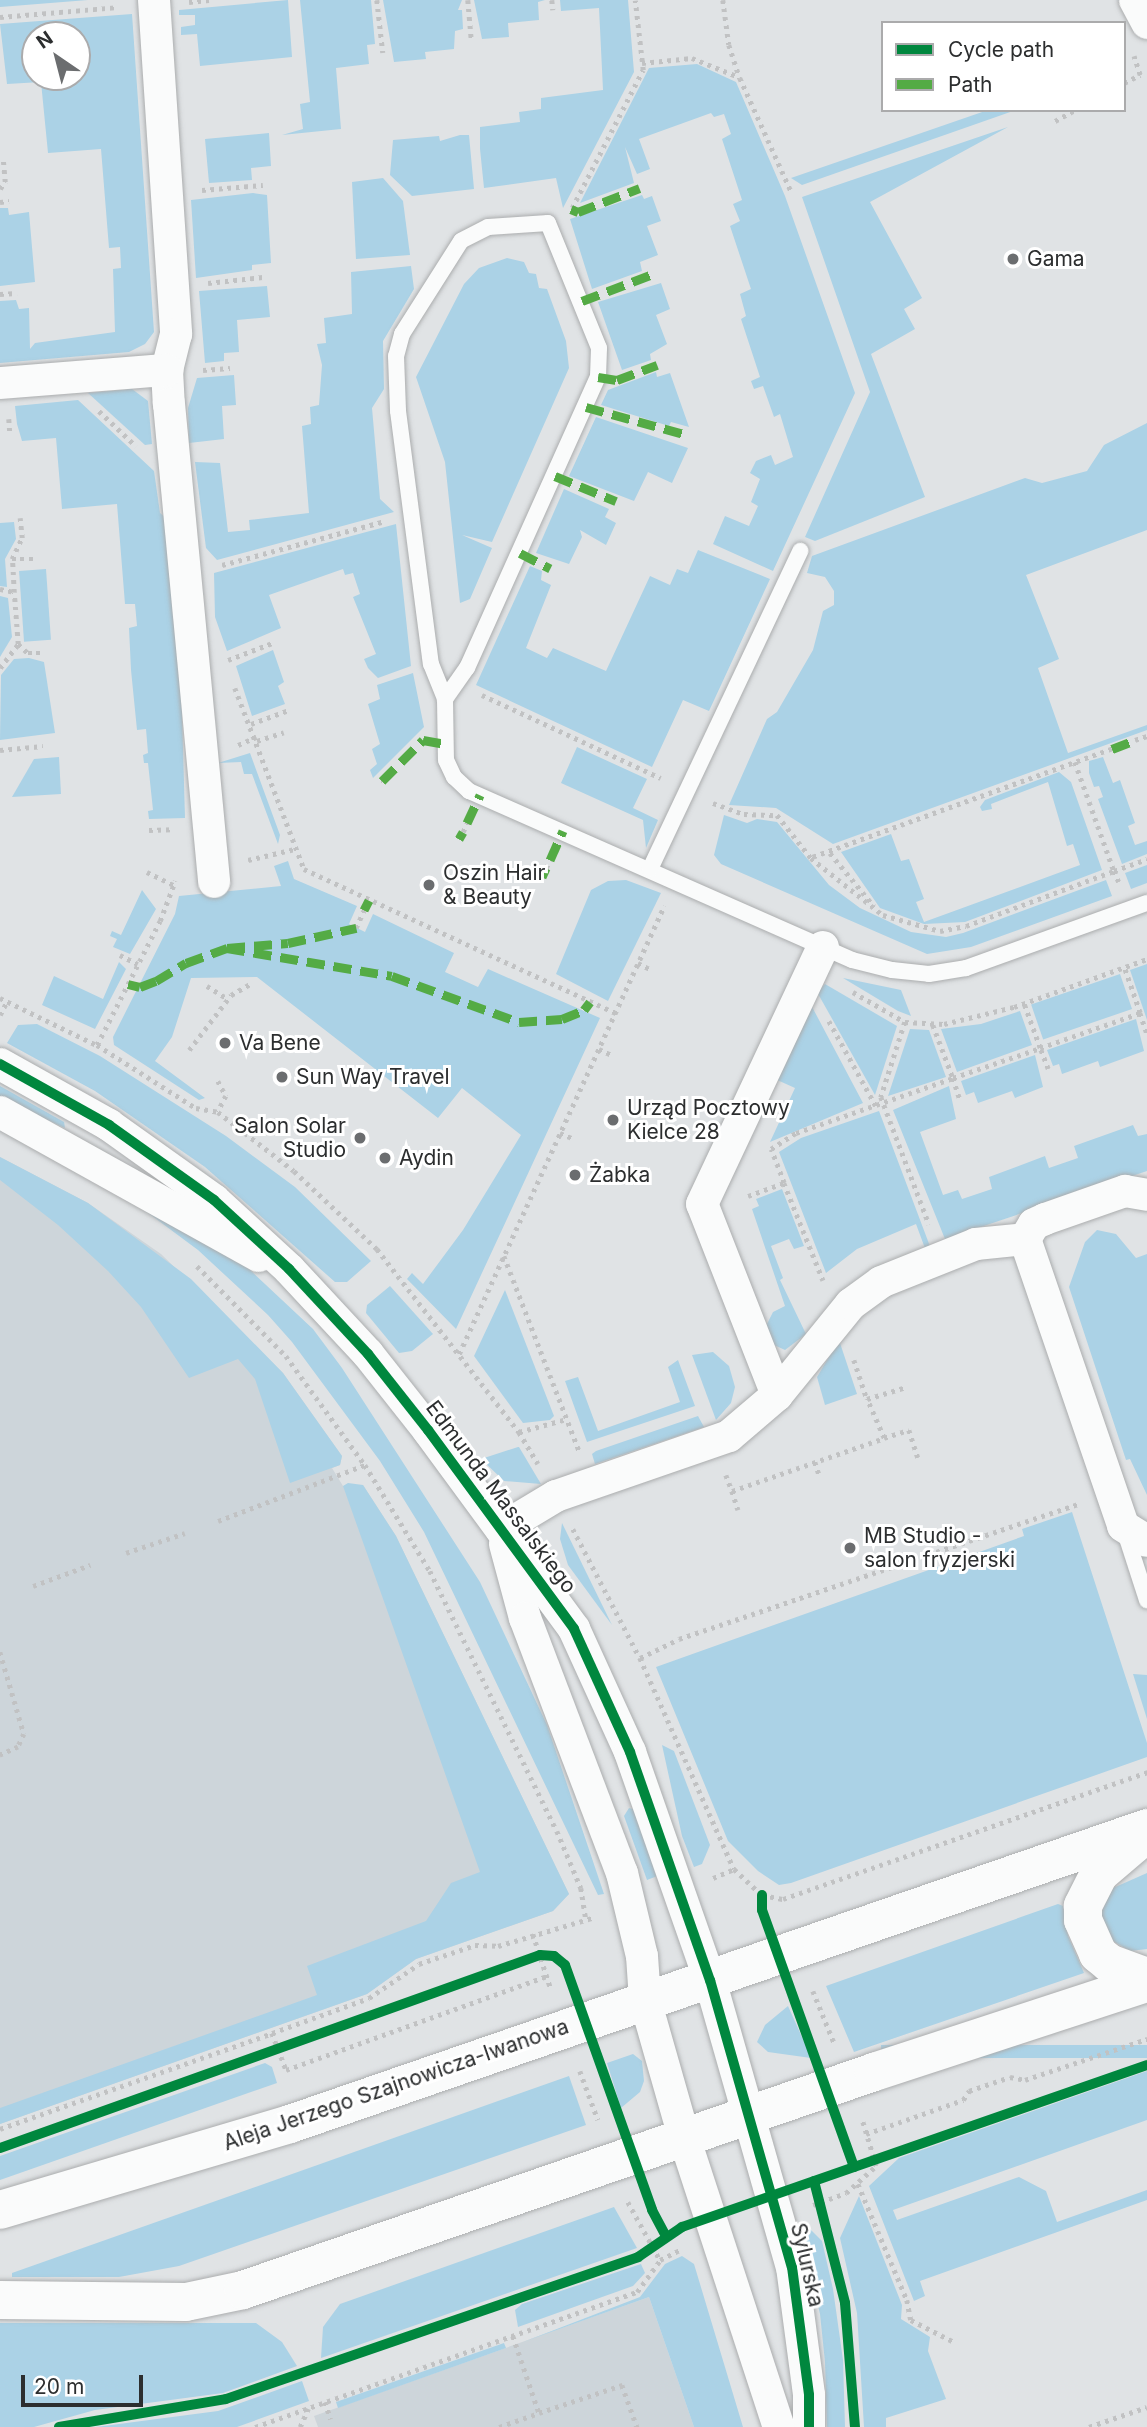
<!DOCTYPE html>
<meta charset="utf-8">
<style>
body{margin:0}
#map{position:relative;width:1147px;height:2427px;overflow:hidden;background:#e0e3e5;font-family:Inter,sans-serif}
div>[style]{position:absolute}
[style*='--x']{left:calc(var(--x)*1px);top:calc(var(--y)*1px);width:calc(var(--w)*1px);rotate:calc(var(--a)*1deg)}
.built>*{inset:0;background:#cdd5da}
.green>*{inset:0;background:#abd2e6;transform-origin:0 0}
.path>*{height:4.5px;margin-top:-2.25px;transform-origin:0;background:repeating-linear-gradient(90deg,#c1c2c3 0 3.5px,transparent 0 8.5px)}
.roads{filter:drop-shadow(0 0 2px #abadae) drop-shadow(0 0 2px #abadae)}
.service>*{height:16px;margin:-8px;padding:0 8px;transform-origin:8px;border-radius:8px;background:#fafbfb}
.minor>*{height:32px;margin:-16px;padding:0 16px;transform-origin:16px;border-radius:16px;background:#fafbfb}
.secondary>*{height:38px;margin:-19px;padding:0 19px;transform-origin:19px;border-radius:19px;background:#fafbfb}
.quiet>*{height:9px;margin-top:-4.5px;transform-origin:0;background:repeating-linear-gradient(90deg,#54ab45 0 18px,transparent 0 27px)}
.cycleway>*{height:10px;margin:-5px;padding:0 5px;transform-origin:5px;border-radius:5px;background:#00873e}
.dots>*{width:19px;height:19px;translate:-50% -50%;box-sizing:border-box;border:4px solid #fff;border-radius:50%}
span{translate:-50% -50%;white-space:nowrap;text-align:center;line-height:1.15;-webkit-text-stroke:6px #fff;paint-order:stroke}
.poi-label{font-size:21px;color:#2c2e2f}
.left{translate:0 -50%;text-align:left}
.right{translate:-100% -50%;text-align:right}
.street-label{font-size:21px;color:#2c2e2f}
.legend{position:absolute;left:881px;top:21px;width:245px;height:91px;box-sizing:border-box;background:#fff;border:2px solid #ababac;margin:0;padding:9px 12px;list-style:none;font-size:21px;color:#2c2e2f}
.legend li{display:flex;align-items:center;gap:14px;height:35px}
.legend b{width:35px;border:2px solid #ababac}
.north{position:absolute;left:21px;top:21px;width:70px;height:70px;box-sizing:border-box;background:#fff;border:2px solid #ababac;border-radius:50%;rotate:325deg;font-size:19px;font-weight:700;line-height:28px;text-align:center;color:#2c2e2f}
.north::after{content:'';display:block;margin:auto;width:24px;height:32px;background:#6b6d6f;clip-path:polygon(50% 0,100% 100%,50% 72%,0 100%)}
.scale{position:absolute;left:21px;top:2375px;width:122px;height:32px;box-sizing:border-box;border:4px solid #2c2e2f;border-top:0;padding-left:9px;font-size:21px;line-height:24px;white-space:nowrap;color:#2c2e2f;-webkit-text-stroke:5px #fff;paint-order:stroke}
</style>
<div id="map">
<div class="built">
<i style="clip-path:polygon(0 1157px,88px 1203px,161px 1254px,283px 1373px,342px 1456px,340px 1465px,332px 1468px,343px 1486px,363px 1485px,396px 1536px,569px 1894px,553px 1911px,416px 1959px,367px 1994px,0 2124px)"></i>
<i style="clip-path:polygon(649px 2297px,694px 2427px,318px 2427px,314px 2416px)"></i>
</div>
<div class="green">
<i style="clip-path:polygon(0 0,88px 0,0 7px)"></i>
<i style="clip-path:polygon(288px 0,292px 57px,200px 66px,197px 34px,181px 35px,181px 27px,195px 25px,195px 15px,179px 15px,179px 10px)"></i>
<i style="clip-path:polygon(300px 0,371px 0,375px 44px,367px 45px,369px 64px,336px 68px,341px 129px,282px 135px,303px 129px,300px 104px,310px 102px)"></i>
<i style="clip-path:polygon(383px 0,462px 0,458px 10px,462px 10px,463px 29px,455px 31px,454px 49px,425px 52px,426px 59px,394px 62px)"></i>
<i style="clip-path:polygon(474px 0,545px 0,538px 2px,539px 20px,508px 23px,509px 37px,482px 39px)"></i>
<i style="clip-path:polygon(560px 0,628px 0,634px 72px,563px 208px,556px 178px,484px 188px,480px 149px,480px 127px,520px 122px,519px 112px,541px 109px,541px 98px,603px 90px,599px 8px,561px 11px)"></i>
<i style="clip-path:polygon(evenodd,132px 14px,154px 332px,145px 344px,129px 352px,0 363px,0 301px,16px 300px,19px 309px,29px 308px,30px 349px,35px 343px,115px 332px,113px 269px,121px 268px,120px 247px,109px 248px,101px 149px,48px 153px,41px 82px,7px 84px,0 24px,132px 14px,77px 35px,77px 77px,35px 77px,35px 35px,77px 35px)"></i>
<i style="clip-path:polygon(697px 64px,736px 82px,785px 196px,855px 393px,773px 571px,713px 544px,725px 516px,749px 526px,758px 506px,751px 502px,760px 479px,750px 473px,756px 461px,771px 455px,775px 465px,793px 457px,780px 414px,774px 417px,763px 386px,754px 389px,751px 381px,760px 377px,741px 319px,746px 316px,740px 294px,751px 289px,730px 226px,740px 221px,733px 204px,742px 200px,722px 139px,731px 134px,724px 114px,714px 117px,711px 113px,639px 139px,650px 169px,637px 174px,625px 147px,634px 183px,580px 203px,649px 68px)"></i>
<i style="clip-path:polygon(988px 110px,1016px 110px,802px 185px,791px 178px)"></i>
<i style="clip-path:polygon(1008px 127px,870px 202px,922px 298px,904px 309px,915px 329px,871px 354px,925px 497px,815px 541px,805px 537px,870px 392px,802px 197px)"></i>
<i style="clip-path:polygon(269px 133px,271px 166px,251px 168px,252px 180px,209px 183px,205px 139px)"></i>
<i style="clip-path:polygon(460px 135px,469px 135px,474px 189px,412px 196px,390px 175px,393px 140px,439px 136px,440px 141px)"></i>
<i style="clip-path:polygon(383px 178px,403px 201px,410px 255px,356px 259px,352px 182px)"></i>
<i style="clip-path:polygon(253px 193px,267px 195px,271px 263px,252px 265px,252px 270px,196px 278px,191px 200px)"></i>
<i style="clip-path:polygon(642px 195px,644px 199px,652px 196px,661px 221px,647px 226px,658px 255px,640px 262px,642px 271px,592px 289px,570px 219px)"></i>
<i style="clip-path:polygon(0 208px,8px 208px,9px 215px,29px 212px,35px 282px,0 286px)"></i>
<i style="clip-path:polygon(507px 258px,524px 262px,529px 273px,536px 274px,539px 288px,547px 289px,566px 341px,569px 368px,492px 542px,462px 535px,492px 548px,470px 599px,460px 603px,445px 462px,416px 377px,464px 284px,479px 268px)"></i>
<i style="clip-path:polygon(411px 266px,414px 289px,383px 341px,384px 389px,372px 408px,380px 499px,394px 512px,217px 560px,206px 548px,195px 462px,220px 463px,228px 532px,250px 530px,249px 520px,309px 513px,302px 426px,311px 424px,310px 407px,319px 405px,322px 365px,317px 344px,326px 343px,324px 318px,352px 314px,351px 272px)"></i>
<i style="clip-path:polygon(661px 283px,670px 309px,656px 315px,667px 344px,650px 354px,651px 360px,622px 370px,598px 302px)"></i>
<i style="clip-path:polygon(267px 286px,270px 317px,237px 320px,239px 352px,224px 353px,224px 361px,205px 363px,199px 291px)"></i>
<i style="clip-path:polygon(656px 372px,657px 377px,670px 373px,689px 427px,671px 422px,669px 426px,601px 405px,608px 390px)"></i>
<i style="clip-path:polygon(234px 375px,236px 405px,222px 406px,224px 439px,189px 443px,188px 408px,197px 378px)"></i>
<i style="clip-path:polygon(132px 389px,148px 401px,152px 444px,145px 445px,88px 393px)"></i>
<i style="clip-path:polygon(78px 400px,154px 471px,160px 513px,167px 519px,181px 679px,185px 818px,149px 819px,148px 811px,153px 810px,148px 763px,144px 763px,143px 755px,148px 753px,146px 729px,137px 730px,131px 670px,129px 628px,137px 626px,135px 604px,125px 604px,117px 504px,62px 509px,56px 438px,22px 441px,17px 424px,15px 406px)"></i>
<i style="clip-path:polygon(596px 417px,688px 448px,672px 483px,648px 472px,634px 501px,569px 476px)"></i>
<i style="clip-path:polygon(1147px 423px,1147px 530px,1026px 575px,1059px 659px,1038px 668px,1068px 753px,1147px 725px,1147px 730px,833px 844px,776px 808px,729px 805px,767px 719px,777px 712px,813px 650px,823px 611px,834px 605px,834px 591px,825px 577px,807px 573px,812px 556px,1025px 478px,1042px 483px,1087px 471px,1104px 445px)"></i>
<i style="clip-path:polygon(564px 489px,609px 509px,605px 517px,616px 523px,606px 545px,580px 530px,582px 537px,569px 564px,536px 553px)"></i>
<i style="clip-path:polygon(14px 522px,16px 539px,5px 559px,7px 587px,0 586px,0 523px)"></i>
<i style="clip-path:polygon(396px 524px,411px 666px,378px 678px,368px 668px,364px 659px,376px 654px,353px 597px,360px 594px,353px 573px,345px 575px,343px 569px,269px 595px,281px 628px,227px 651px,215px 617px,214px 573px)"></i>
<i style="clip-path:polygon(698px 550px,770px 579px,709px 711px,683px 700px,652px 767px,476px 685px,530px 566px,542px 571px,541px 580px,551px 585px,526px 648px,547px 658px,553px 648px,606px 671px,650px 576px,670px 585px,677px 569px,688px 573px)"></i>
<i style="left:46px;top:569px;width:71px;height:27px;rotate:86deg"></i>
<i style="clip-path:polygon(0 596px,8px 598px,12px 637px,0 657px)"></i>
<i style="clip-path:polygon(273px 650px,284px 682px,278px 686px,285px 704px,252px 716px,236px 666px)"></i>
<i style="clip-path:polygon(29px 658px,44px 662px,55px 733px,0 740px,1px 675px,14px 659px)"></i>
<i style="clip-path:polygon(413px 673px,424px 727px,373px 778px,370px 770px,377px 764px,372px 749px,380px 744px,368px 704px,380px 699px,377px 685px)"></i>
<i style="clip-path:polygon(577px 747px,647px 779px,633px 808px,658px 820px,646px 848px,643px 820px,561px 783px)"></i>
<i style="clip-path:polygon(250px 753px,280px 835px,278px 844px,252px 774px,244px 774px,241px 762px,218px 763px)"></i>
<i style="clip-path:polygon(59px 757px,61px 794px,12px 797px,34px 759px)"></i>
<i style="clip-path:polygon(1103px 757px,1113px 783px,1120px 780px,1135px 823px,1128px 826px,1135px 845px,1147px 841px,1147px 854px,1122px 864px,1098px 799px,1103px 797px,1099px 786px,1094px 787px,1089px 773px,1089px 761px)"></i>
<i style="clip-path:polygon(1059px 772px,1071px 782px,1102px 870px,965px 922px,924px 924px,880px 908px,841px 852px,891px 834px,901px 861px,909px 859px,924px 899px,916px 902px,924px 922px,1080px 865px,1073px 844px,1067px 846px,1048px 782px,991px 804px,992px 809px,982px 811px,980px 807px,985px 800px)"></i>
<i style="clip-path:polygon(724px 815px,747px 823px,757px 819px,777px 822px,829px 885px,860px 908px,911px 932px,946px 937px,963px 933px,1106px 880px,1112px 896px,971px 947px,927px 954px,721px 864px,714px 855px)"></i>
<i style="clip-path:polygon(288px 861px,294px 879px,357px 906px,349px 924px,365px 932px,373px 914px,454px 953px,445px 972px,478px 987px,488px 969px,600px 1018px,456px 1329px,407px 1279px,412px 1273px,423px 1284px,463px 1230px,521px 1135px,462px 1088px,438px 1118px,257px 977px,191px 978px,172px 1037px,155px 1061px,205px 1098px,199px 1100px,114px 1045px,113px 1037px,175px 914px,179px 896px,281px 886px,274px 866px)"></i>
<i style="clip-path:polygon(1147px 865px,1147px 883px,1131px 889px,1125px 873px)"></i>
<i style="clip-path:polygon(626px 880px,661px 893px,608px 1001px,556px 974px,591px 890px,608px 881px)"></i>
<i style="clip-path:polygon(142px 890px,156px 909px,130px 954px,113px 947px,117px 939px,110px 936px,112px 931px,121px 935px)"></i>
<i style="clip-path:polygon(119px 962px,126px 969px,95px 1029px,42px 1005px,54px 976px,103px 999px)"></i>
<i style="clip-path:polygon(1147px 964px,1147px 1020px,1130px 970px)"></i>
<i style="left:1120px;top:974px;width:37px;height:94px;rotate:71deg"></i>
<i style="clip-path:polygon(843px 978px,901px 990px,911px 1016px,898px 1011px)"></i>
<i style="clip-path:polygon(825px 984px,897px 1026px,875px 1095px,817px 992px)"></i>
<i style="clip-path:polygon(810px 1003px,863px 1103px,770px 1142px,795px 1088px,775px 1079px)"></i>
<i style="clip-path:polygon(1020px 1011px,1032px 1045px,957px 1072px,941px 1029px,981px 1024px)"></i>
<i style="clip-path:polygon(1136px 1019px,1144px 1051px,1100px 1067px,1098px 1061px,1062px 1074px,1059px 1064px,1053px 1066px,1047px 1050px)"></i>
<i style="clip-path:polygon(37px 1024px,100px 1056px,226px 1136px,295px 1187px,371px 1261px,347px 1282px,335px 1282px,205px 1167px,95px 1091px,7px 1043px,18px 1025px)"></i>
<i style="clip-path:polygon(910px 1029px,929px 1030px,946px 1077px,888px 1096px)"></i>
<i style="clip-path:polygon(1035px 1055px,1043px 1087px,1015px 1098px,1012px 1091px,978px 1103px,974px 1092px,966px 1095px,961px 1081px)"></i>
<i style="clip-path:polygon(0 1086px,64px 1122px,65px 1128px,0 1098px)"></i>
<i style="clip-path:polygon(949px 1086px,956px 1119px,920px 1132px,943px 1195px,958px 1190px,962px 1199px,992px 1189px,989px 1177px,1045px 1156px,1049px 1168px,1078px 1158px,1074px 1146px,1133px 1125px,1138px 1136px,1147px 1134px,1147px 1171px,945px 1239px,893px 1110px)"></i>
<i style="clip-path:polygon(879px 1111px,931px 1249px,926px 1251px,916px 1224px,857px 1249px,826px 1273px,779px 1152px,801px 1138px)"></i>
<i style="clip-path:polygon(0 1157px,88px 1203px,191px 1279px,283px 1373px,342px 1456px,340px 1465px,290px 1483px,255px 1379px,238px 1359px,189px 1378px,141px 1307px,108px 1271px,58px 1225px,0 1180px)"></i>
<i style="clip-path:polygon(782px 1189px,804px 1246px,794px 1249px,789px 1239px,771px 1246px,783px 1278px,780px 1280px,806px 1334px,785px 1350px,774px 1345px,766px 1326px,773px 1312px,785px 1306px,752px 1209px,759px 1206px,756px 1199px)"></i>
<i style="clip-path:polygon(136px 1204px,249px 1269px,313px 1329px,342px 1368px,480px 1582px,547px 1725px,604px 1894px,598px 1895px,424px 1532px,380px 1461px,292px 1342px,268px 1315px,198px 1250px)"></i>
<i style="clip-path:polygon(1097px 1230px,1116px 1234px,1136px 1258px,1147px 1254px,1147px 1495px,1130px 1459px,1126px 1460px,1069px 1287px,1085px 1242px)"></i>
<i style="clip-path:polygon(390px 1286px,433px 1334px,412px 1351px,399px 1353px,366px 1313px,367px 1305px)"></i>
<i style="clip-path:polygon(505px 1290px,554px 1416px,550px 1420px,523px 1423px,474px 1356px)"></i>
<i style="clip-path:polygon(839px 1340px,857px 1394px,825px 1405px,817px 1377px)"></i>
<i style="clip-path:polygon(713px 1352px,729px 1366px,735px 1387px,731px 1403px,716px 1420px,692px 1355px)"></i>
<i style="clip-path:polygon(678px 1360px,695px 1406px,587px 1442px,565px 1381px,578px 1377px,598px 1431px,680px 1402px,668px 1367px)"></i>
<i style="clip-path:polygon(698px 1416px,704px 1427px,595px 1464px,592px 1454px,596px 1451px)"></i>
<i style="clip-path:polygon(518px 1447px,519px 1447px,541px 1484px,504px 1481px,481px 1459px)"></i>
<i style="clip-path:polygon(348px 1483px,363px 1485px,396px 1536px,569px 1894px,553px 1911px,416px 1959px,367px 1994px,0 2124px,0 2108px,317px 1995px,307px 1966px,426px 1921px,451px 1883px,480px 1872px,343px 1486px)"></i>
<i style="clip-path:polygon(1072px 1512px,1147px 1743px,1147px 1757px,791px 1883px,779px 1885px,758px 1871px,728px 1841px,656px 1667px,1024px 1536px,1022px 1529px)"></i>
<i style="clip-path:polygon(562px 1523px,612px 1625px,568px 1565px,560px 1539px)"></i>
<i style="clip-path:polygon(1133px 1674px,1147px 1675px,1147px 1719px)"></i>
<i style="clip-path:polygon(662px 1745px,674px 1751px,710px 1845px,702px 1864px,694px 1867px,682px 1836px)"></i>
<i style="clip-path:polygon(629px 1808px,636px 1810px,660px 1875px,647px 1880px,624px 1816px)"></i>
<i style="clip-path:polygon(1147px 1873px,1147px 1949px,1130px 1951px,1108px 1938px,1101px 1919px,1104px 1900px,1113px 1888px)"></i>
<i style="clip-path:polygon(1058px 1904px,1063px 1906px,1068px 1936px,1084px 1973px,854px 2052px,826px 1986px)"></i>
<i style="clip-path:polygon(788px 2006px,811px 2057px,811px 2058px,768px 2052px,757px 2042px,765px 2025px)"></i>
<i style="left:1147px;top:2045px;width:13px;height:266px;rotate:90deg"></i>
<i style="clip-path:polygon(633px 2054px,642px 2061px,644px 2081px,640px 2092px,621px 2108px,607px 2063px)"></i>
<i style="clip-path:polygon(265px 2063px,272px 2067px,277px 2083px,0 2180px,0 2156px)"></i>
<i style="clip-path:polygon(1147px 2071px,1147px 2120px,893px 2210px,897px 2220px,1019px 2177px,1046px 2191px,1057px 2222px,1147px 2190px,1147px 2200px,920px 2281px,925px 2296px,914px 2301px,869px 2186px,899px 2158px)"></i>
<i style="clip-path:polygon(569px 2076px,586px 2125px,179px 2266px,119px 2277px,12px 2277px,12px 2273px)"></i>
<i style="clip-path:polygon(859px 2196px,902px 2305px,901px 2319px,930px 2337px,928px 2351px,946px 2399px,886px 2418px,886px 2427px,864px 2427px,857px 2313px,840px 2238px)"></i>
<i style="clip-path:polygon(614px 2207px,637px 2248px,321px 2358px,323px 2327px,340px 2304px)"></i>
<i style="clip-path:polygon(804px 2223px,822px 2241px,833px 2289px,843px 2360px,845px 2427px,827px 2427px,825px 2362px,820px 2314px,799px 2226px)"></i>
<i style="clip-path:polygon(682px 2256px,694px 2264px,743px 2427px,694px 2427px,649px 2297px,523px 2342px,640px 2297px,665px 2264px)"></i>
<i style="clip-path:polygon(641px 2264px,645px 2273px,633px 2286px,518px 2327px,515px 2310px,522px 2304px)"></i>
<i style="clip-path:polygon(0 2323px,256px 2323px,282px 2342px,297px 2366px,223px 2393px,95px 2410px,34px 2427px,0 2427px)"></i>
<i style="clip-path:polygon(504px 2343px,506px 2348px,338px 2408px,336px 2402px)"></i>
<i style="clip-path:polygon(302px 2381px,309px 2401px,237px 2427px,96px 2427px,218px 2411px)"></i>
</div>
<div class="path">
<i style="--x:377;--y:0;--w:53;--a:83.5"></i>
<i style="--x:468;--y:0;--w:38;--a:85"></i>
<i style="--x:552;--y:0;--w:10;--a:84"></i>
<i style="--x:723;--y:0;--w:45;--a:82.4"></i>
<i style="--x:729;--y:45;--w:35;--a:72"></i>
<i style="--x:740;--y:78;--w:126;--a:65.7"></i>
<i style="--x:189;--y:2;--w:20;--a:-6"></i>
<i style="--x:0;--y:17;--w:118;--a:-4.8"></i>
<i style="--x:642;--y:63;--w:50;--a:-5.7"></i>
<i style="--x:692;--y:58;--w:51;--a:22"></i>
<i style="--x:1124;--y:83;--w:18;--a:-27"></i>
<i style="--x:1140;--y:75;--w:20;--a:-108"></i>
<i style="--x:1055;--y:121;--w:23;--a:-29"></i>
<i style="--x:0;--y:189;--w:9;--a:-54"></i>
<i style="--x:5;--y:182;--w:21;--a:-95"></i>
<i style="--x:202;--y:190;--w:61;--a:-4.7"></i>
<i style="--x:0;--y:202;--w:9;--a:-6"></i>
<i style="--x:572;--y:208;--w:155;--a:-62.8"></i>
<i style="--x:643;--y:70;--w:70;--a:-96.5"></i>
<i style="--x:208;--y:283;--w:55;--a:-6.2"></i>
<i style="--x:0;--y:294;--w:17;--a:-3"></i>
<i style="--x:203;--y:370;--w:27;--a:-4"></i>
<i style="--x:99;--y:411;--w:51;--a:43.4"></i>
<i style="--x:9;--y:419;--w:13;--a:86"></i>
<i style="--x:12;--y:559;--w:23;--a:-65"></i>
<i style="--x:22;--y:538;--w:20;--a:-96"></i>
<i style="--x:222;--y:565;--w:169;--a:-15.1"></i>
<i style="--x:0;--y:589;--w:14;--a:12"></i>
<i style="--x:14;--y:592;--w:33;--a:-93"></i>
<i style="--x:12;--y:559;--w:21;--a:0"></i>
<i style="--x:18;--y:644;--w:13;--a:42"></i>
<i style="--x:28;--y:653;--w:13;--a:0"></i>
<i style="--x:228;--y:660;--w:50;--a:-21"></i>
<i style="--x:0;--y:668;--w:30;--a:-53"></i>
<i style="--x:18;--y:644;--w:52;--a:-94.4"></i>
<i style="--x:235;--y:688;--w:194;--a:69.1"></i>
<i style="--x:304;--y:869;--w:344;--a:24.8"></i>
<i style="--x:482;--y:695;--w:197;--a:24.9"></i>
<i style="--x:251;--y:724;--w:40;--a:-20.2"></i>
<i style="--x:1135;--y:740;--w:13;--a:-18"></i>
<i style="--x:257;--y:741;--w:28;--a:-18"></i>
<i style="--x:238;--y:745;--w:20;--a:-24"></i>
<i style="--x:1112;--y:749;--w:320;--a:160.1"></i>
<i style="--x:811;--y:858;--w:92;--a:38.4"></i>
<i style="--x:883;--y:915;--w:59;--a:15.7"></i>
<i style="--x:940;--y:931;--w:26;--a:-11"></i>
<i style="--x:966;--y:926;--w:158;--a:-20.4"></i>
<i style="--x:1114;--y:871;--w:12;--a:66"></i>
<i style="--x:0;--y:750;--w:43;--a:-5.3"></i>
<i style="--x:1075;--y:762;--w:116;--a:70.3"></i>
<i style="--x:1114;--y:871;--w:35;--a:-20"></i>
<i style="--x:381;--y:781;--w:1;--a:0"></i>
<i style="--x:713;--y:803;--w:33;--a:20"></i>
<i style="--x:744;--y:814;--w:33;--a:2"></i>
<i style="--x:777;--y:815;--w:55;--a:51.7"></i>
<i style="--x:149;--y:830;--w:24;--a:-2"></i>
<i style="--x:463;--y:832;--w:10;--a:-66"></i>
<i style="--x:830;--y:853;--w:69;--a:50.3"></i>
<i style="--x:248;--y:860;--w:48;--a:-13.2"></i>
<i style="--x:546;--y:868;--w:9;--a:-63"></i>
<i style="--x:147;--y:872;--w:30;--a:26"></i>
<i style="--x:356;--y:928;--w:20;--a:-66"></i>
<i style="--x:120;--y:955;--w:20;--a:27"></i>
<i style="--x:638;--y:963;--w:13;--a:27"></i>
<i style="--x:207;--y:986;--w:25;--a:32"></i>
<i style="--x:853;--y:992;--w:60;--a:30"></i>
<i style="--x:905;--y:1022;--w:39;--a:3"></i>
<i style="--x:944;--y:1024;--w:72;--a:-13.7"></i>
<i style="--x:1014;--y:1007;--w:141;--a:-19.8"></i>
<i style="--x:0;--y:998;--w:108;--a:25.9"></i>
<i style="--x:97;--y:1045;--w:117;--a:32.5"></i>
<i style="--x:196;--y:1108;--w:22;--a:10"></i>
<i style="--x:218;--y:1112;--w:96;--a:37.8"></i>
<i style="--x:294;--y:1171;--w:114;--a:43.2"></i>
<i style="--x:377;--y:1249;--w:232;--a:52.2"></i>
<i style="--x:519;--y:1432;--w:37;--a:59"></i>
<i style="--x:1140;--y:1013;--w:21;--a:71"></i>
<i style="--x:0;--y:1015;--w:16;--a:-63"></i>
<i style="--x:829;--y:1021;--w:97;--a:61.1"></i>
<i style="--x:905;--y:1022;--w:79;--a:107.7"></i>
<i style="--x:881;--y:1097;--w:136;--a:69.3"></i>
<i style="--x:933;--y:1025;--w:57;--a:69.3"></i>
<i style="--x:953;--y:1078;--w:92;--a:-19"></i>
<i style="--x:1040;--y:1048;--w:47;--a:-110"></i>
<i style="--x:97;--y:1045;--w:139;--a:-63.1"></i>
<i style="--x:160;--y:921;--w:43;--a:-69.4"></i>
<i style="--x:599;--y:1049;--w:14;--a:25"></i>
<i style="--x:189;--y:1050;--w:69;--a:-52.6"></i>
<i style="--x:231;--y:995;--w:22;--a:-30"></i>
<i style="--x:1048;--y:1069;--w:22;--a:-111"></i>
<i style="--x:1040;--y:1048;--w:106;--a:-19.3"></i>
<i style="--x:1140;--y:1013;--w:49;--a:-109.2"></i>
<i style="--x:218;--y:1081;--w:17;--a:62"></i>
<i style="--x:226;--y:1096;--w:18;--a:117"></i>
<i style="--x:560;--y:1133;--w:13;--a:23"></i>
<i style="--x:784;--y:1183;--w:105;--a:68.1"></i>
<i style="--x:748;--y:1196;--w:38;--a:-20"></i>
<i style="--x:784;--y:1183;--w:36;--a:-111"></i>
<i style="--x:771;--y:1149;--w:30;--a:-33"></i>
<i style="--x:796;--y:1133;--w:166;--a:-19.3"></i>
<i style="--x:953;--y:1078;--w:22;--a:72"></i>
<i style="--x:504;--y:1256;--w:208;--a:68.9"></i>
<i style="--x:197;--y:1266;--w:127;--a:45.3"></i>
<i style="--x:286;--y:1356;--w:135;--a:54.1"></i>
<i style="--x:365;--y:1465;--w:124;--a:58.5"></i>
<i style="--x:430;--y:1571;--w:289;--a:64"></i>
<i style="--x:557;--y:1831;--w:62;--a:67.2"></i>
<i style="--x:581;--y:1888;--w:31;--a:81"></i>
<i style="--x:459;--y:1354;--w:493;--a:-65.4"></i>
<i style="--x:854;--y:1360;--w:41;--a:71.6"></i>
<i style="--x:519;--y:1432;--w:50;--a:-15.2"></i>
<i style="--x:884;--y:1438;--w:26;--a:-18"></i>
<i style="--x:909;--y:1430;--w:29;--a:72"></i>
<i style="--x:815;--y:1462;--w:16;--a:72"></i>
<i style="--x:726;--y:1475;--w:17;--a:69"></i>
<i style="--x:732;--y:1491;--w:161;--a:-19.2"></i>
<i style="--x:884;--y:1438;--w:43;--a:-113.6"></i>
<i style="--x:867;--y:1399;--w:38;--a:-17"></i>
<i style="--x:732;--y:1491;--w:20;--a:72"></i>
<i style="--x:218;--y:1521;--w:157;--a:-20.9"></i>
<i style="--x:573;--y:1529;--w:145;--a:62.6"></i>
<i style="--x:640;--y:1658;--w:231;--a:66"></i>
<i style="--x:734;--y:1869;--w:38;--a:43"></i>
<i style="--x:762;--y:1895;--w:21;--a:11"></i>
<i style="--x:783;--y:1899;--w:386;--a:-19.2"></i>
<i style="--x:126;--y:1553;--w:62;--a:-18.7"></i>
<i style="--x:33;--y:1586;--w:61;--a:-20.2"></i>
<i style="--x:0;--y:1652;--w:85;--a:73.7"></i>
<i style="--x:24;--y:1734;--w:14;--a:115"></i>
<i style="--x:18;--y:1747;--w:20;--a:156"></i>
<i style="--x:640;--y:1658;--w:43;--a:-26"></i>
<i style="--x:679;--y:1639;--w:421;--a:-18.7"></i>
<i style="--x:713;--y:1878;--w:23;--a:-23"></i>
<i style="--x:533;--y:1934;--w:55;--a:71.9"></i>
<i style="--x:813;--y:1991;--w:58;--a:67.8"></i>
<i style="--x:272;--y:2033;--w:103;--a:-19.8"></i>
<i style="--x:369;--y:1998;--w:60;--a:-34.2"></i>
<i style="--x:419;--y:1964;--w:59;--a:-18.7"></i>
<i style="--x:475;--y:1945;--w:23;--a:2"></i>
<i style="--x:498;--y:1946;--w:101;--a:-16.6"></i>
<i style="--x:580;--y:2071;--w:52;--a:69.8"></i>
<i style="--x:0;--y:2129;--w:288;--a:-19.4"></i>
<i style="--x:272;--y:2033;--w:40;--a:69"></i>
<i style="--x:286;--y:2070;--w:277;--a:-19.8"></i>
<i style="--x:866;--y:2134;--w:103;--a:-19.3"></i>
<i style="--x:963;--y:2100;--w:11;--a:-56"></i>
<i style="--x:969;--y:2091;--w:43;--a:-18.9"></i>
<i style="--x:1010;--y:2077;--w:15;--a:11"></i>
<i style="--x:1025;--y:2080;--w:129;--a:-18.6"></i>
<i style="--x:858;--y:2184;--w:126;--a:67.1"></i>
<i style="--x:907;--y:2300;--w:20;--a:79"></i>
<i style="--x:911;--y:2320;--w:48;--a:27.1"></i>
<i style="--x:628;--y:2202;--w:66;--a:61.1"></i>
<i style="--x:813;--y:2205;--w:35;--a:-20"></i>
<i style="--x:846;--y:2193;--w:40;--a:-42"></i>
<i style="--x:876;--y:2166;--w:48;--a:-106.9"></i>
<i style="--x:513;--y:2336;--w:81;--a:71.3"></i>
<i style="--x:539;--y:2413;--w:88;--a:-18.6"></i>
<i style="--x:622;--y:2385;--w:45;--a:70.3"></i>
<i style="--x:325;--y:2402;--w:18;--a:71"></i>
<i style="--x:255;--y:2427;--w:405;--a:-19.5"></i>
<i style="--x:637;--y:2292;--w:39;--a:-54"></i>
<i style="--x:660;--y:2260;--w:25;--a:-27"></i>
<i style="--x:300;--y:2427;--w:20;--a:-66"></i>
<i style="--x:499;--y:2427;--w:42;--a:-19.3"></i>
<i style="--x:1089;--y:2427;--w:61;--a:-19"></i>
</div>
<div class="roads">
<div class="service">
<i style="--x:445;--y:699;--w:38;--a:-55"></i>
<i style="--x:467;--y:668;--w:319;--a:-65.8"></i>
<i style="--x:598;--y:377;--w:29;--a:-88"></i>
<i style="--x:599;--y:348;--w:135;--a:-112.2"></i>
<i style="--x:548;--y:223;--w:60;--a:176.2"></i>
<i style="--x:488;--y:227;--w:30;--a:153"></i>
<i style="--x:461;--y:241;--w:110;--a:122.4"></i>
<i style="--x:402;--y:334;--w:23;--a:105"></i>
<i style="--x:396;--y:356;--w:55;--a:87.9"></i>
<i style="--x:398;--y:411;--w:255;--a:82.6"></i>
<i style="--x:431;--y:664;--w:38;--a:68"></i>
<i style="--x:445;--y:699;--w:61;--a:89.1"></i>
<i style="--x:446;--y:760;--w:19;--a:65"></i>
<i style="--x:454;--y:777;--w:21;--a:43"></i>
<i style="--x:469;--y:791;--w:419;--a:23.8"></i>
<i style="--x:852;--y:960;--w:41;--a:14"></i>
<i style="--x:892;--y:970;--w:37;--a:6"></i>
<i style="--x:929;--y:974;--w:37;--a:-9"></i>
<i style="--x:966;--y:968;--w:192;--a:-19.8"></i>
<i style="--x:650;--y:869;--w:352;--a:-64.7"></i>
<i style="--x:1124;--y:1529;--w:75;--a:72.1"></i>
</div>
<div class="minor">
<i style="--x:154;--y:0;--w:335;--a:86.2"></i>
<i style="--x:176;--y:334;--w:37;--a:104"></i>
<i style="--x:167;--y:370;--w:34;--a:87"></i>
<i style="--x:169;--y:404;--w:480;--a:84.6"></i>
<i style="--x:1135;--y:0;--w:26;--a:62"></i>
<i style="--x:0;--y:383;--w:168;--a:-4.5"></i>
<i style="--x:0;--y:1064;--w:125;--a:29.2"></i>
<i style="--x:109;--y:1125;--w:129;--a:35.5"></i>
<i style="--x:214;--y:1200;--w:102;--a:42.6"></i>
<i style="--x:289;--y:1269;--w:116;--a:47.1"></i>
<i style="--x:368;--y:1354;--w:97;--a:51.7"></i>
<i style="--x:428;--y:1430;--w:247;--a:53.7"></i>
<i style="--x:574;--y:1629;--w:135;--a:65.5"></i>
<i style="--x:630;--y:1752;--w:242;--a:70.7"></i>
<i style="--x:710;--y:1980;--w:298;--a:74.1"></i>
<i style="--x:792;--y:2267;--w:129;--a:82.4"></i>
<i style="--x:809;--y:2395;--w:32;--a:90"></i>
<i style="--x:0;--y:1112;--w:296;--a:29.1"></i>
<i style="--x:1025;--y:1239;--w:17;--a:-59"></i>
<i style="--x:1034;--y:1224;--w:12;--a:-24"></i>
<i style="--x:1045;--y:1219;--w:85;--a:-19.3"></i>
<i style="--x:1125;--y:1191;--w:22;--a:10"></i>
<i style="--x:777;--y:1395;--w:205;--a:-111.4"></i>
<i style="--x:702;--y:1204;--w:284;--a:-64.8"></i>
<i style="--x:501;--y:1529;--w:64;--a:-31"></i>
<i style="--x:556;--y:1496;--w:183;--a:-19.1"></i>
<i style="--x:729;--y:1436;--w:63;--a:-40.5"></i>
<i style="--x:777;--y:1395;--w:117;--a:-50.9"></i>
<i style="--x:851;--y:1304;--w:37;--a:-36"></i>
<i style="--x:881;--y:1282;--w:102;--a:-21.8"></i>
<i style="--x:976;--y:1244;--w:49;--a:-5.8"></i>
<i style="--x:1025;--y:1239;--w:303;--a:71.1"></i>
<i style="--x:1123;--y:1526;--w:28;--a:32"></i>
<i style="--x:505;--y:1544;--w:77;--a:74.9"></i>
<i style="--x:525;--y:1618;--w:273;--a:69.2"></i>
<i style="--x:622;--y:1873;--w:85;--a:76.5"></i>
<i style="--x:642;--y:1956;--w:44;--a:86.1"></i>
<i style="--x:645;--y:2000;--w:142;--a:74.1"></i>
<i style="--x:684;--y:2137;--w:305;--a:71.9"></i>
</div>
<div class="secondary">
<i style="--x:1140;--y:1839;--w:54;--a:139.5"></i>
<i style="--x:1099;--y:1874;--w:36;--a:117"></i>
<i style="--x:1083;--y:1906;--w:14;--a:90"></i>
<i style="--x:1083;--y:1920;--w:37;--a:66"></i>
<i style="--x:1098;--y:1954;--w:14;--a:39"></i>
<i style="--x:1109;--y:1963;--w:40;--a:20.2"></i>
<i style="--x:0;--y:2210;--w:302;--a:-16.5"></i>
<i style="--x:290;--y:2124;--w:907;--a:-19.05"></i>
<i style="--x:0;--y:2300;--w:186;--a:0.6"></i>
<i style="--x:186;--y:2302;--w:58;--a:-11.9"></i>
<i style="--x:243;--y:2290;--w:668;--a:-19.06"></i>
<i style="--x:874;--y:2072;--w:287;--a:-18.1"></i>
</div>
</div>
<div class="quiet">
<i style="--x:571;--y:209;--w:8;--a:23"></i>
<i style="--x:578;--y:212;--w:66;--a:-21.2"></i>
<i style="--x:582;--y:301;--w:73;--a:-20.9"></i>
<i style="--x:598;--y:377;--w:19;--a:9"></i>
<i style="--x:617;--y:380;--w:43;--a:-20.6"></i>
<i style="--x:586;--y:407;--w:102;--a:15.4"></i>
<i style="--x:555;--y:476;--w:66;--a:22.3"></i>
<i style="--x:520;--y:553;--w:34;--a:27"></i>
<i style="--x:1112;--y:749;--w:25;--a:-21"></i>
<i style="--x:382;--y:781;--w:58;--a:-45"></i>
<i style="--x:423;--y:740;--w:23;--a:10"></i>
<i style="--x:467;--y:823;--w:31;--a:-65"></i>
<i style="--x:459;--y:839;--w:8;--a:-60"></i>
<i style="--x:550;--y:860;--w:32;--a:-66"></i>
<i style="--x:542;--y:877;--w:10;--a:-66"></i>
<i style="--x:364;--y:910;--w:11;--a:-63"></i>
<i style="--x:227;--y:948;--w:167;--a:9.6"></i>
<i style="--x:392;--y:976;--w:135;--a:19.9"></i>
<i style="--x:519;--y:1022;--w:43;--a:-4"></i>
<i style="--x:562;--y:1019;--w:24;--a:-22"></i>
<i style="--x:584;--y:1010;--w:10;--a:-53"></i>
<i style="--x:128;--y:984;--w:12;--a:14"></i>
<i style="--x:140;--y:987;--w:17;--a:-21"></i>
<i style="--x:156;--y:981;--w:35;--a:-31"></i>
<i style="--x:186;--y:963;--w:44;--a:-20.1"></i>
<i style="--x:227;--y:948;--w:61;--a:-4.7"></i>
<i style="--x:288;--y:943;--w:70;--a:-12.4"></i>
</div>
<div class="cycleway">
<i style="--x:0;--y:1064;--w:125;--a:29.2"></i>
<i style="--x:109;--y:1125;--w:129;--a:35.5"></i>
<i style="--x:214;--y:1200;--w:102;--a:42.6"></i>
<i style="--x:289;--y:1269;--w:116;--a:47.1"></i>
<i style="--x:368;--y:1354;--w:97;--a:51.7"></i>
<i style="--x:428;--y:1430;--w:247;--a:53.7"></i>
<i style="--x:574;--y:1629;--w:135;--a:65.5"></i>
<i style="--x:630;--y:1752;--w:242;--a:70.7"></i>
<i style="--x:710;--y:1980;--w:298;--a:74.1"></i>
<i style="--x:792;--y:2267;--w:129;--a:82.4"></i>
<i style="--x:809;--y:2395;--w:32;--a:90"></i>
<i style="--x:762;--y:1895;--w:15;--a:90"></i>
<i style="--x:762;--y:1910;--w:273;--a:70.3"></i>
<i style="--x:0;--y:2148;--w:573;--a:-19.67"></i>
<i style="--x:540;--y:1955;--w:14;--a:4"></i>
<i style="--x:554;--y:1956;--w:14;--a:39"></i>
<i style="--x:565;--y:1965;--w:260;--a:70.4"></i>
<i style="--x:652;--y:2210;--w:30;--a:62"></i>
<i style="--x:814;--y:2181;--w:126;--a:75.7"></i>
<i style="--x:845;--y:2303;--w:124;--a:85.4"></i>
<i style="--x:59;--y:2427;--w:169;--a:-9.5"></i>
<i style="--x:226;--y:2399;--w:436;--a:-19"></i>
<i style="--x:638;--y:2257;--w:53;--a:-34.3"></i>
<i style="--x:682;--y:2227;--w:492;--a:-19.2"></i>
</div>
<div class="dots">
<i style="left:1013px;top:259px;background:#6b6d6f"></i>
<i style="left:429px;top:885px;background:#6b6d6f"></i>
<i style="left:225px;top:1043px;background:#6b6d6f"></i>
<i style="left:282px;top:1077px;background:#6b6d6f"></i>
<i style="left:613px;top:1120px;background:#6b6d6f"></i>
<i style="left:360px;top:1138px;background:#6b6d6f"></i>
<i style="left:385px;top:1158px;background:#6b6d6f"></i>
<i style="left:575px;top:1175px;background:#6b6d6f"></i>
<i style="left:850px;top:1548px;background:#6b6d6f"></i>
</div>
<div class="poi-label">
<span class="left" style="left:1027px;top:259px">Gama</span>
<span class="left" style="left:443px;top:885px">Oszin Hair<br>&amp; Beauty</span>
<span class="left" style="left:239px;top:1043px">Va Bene</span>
<span class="left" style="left:296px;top:1077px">Sun Way Travel</span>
<span class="left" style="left:627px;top:1120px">Urząd Pocztowy<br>Kielce 28</span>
<span class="right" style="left:346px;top:1138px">Salon Solar<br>Studio</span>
<span class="left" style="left:399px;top:1158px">Aydin</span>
<span class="left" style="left:589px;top:1175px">Żabka</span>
<span class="left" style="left:864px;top:1548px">MB Studio -<br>salon fryzjerski</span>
</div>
<div class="street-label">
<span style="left:501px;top:1497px;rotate:53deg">Edmunda Massalskiego</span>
<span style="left:396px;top:2085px;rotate:-19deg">Aleja Jerzego Szajnowicza-Iwanowa</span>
<span style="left:807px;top:2265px;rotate:77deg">Sylurska</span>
</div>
<ul class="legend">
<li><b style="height:9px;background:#00873e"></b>Cycle path</li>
<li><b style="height:9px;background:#54ab45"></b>Path</li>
</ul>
<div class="north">N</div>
<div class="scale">20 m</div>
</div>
